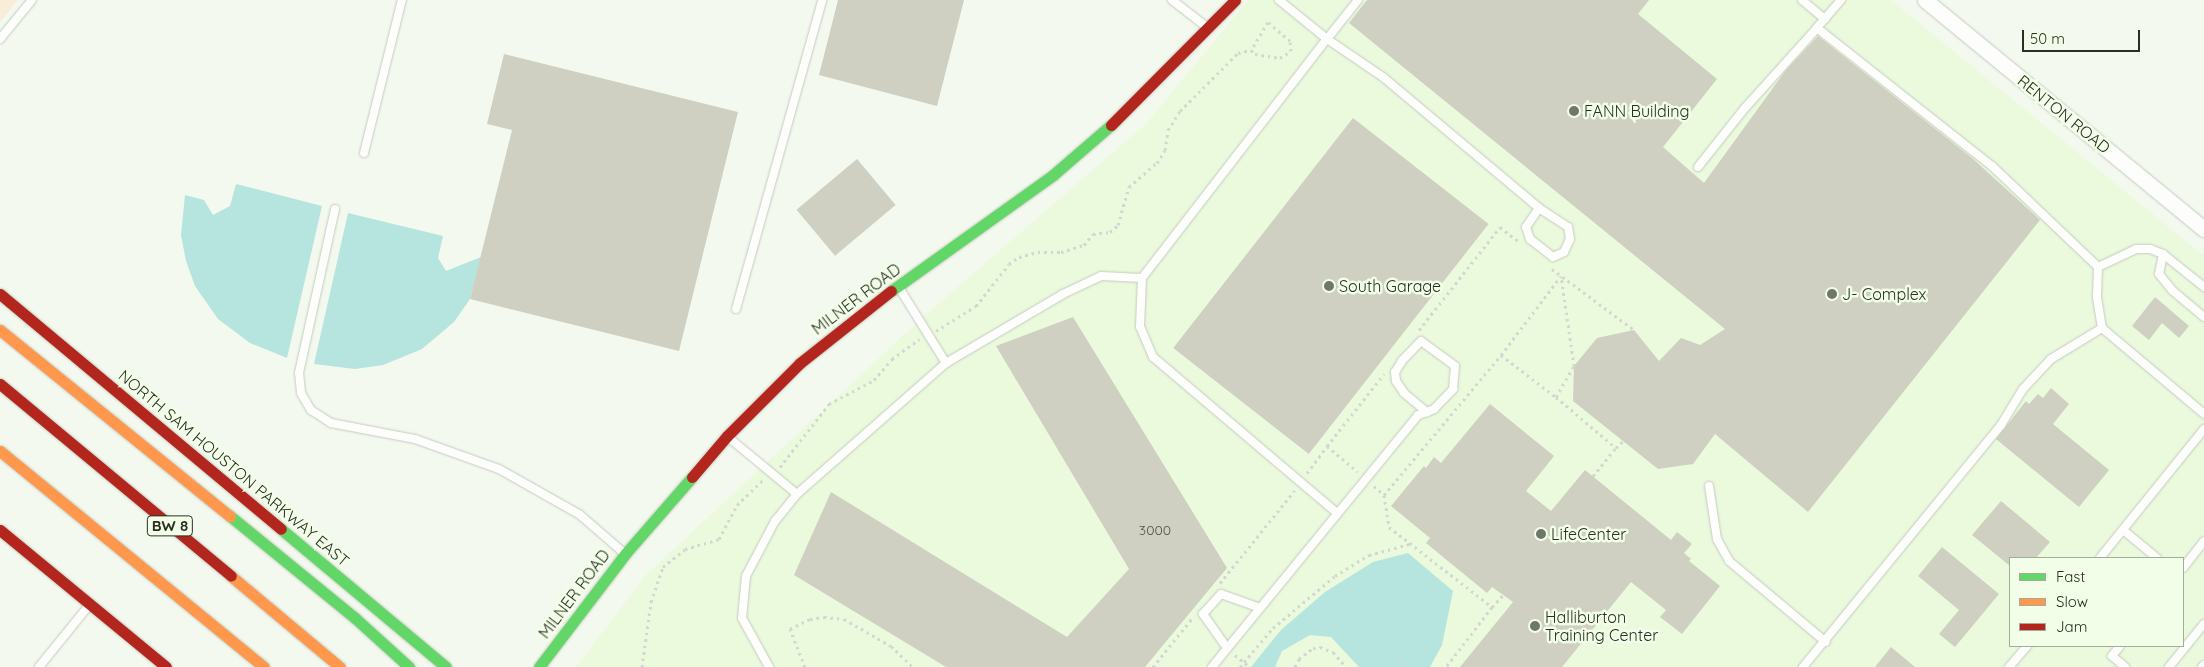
<!DOCTYPE html>
<style>
body{margin:0}
#map{position:relative;width:2204px;height:667px;overflow:hidden;background:#f3f9ee;font-family:Quicksand,sans-serif}
div>[style]{position:absolute}
[style*='--x']{left:calc(var(--x)*1px);top:calc(var(--y)*1px);width:calc(var(--w)*1px);rotate:calc(var(--a)*1deg)}
.built>*{inset:0;background:#ebf9dd}
.green>*{inset:0;background:#f9edd8}
.water>*{inset:0;background:#b6e4de}
.building>*{inset:0;background:#cfd0c1;transform-origin:0 0}
.path>*{height:3px;margin-top:-1.5px;transform-origin:0;background:repeating-linear-gradient(90deg,#d4d6d2 0 2.5px,transparent 0 6.5px)}
.roads{filter:drop-shadow(0 0 1px #c5cbc0) drop-shadow(0 0 1px #c5cbc0)}
.lane>*{height:8px;margin:-4px;padding:0 4px;transform-origin:4px;border-radius:4px;background:#fdfefc}
.street>*{height:15px;margin:-7.5px;padding:0 7.5px;transform-origin:7.5px;border-radius:7.5px;background:#fdfefc}
.fast>*{height:11px;margin:-5.5px;padding:0 5.5px;transform-origin:5.5px;border-radius:5.5px;background:#63d668}
.slow>*{height:11px;margin:-5.5px;padding:0 5.5px;transform-origin:5.5px;border-radius:5.5px;background:#ff974d}
.jam>*{height:11px;margin:-5.5px;padding:0 5.5px;transform-origin:5.5px;border-radius:5.5px;background:#b3261e}
.dots>*{width:14px;height:14px;translate:-50% -50%;box-sizing:border-box;border:2px solid #f3fee9;border-radius:50%}
span{translate:-50% -50%;white-space:nowrap;text-align:center;line-height:1.15;-webkit-text-stroke:5px #f3fee9;paint-order:stroke}
.number-label{font-size:14px;color:#52584a}
.number-label span{-webkit-text-stroke-width:0}
.shield-label span{padding:1px 4px;background:#f3fee9;border:1px solid;border-radius:4px;-webkit-text-stroke-width:0}
.shield-label{font-size:15px;color:#293023;font-weight:700}
.poi-label{font-size:16px;color:#293023}
.left{translate:0 -50%;text-align:left}
.street-label{font-size:16px;color:#293023}
.legend{position:absolute;left:2009px;top:557px;width:175px;height:90px;box-sizing:border-box;background:#f3fee9;border:1px solid #a2ac9a;margin:0;padding:6px 9px;list-style:none;font-size:15px;color:#293023}
.legend li{display:flex;align-items:center;gap:10px;height:25px}
.legend b{width:25px;border:1px solid #a2ac9a}
.scale{position:absolute;left:2022px;top:30px;width:118px;height:22px;box-sizing:border-box;border:2px solid #293023;border-top:0;padding-left:6px;font-size:15px;line-height:18px;white-space:nowrap;color:#293023;-webkit-text-stroke:4px #f3fee9;paint-order:stroke}
</style>
<div id="map">
<div class="built">
<i style="clip-path:polygon(evenodd,1248px 0,1891px 0,2204px 256px,2204px 667px,576px 667px,645px 576px,921px 319px,1147px 123px,1248px 0,2010px 558px,2183px 558px,2183px 646px,2010px 646px,2010px 558px)"></i>
</div>
<div class="green">
<i style="clip-path:polygon(0 0,18px 0,0 22px)"></i>
</div>
<div class="water">
<i style="clip-path:polygon(236px 184px,322px 206px,287px 358px,250px 343px,218px 319px,195px 286px,186px 261px,181px 235px,185px 195px,204px 200px,213px 215px,230px 206px)"></i>
<i style="clip-path:polygon(348px 213px,443px 236px,438px 258px,446px 271px,481px 257px,470px 299px,454px 322px,422px 349px,383px 365px,355px 369px,314px 364px)"></i>
<i style="clip-path:polygon(1408px 553px,1453px 591px,1442px 645px,1430px 667px,1359px 667px,1331px 637px,1310px 635px,1282px 651px,1275px 667px,1251px 667px,1281px 630px,1325px 592px,1373px 562px)"></i>
</div>
<div class="building">
<i style="clip-path:polygon(838px 0,964px 0,937px 106px,819px 75px)"></i>
<i style="clip-path:polygon(1367px 0,1649px 0,1638px 14px,1717px 79px,1663px 147px,1704px 183px,1786px 70px,1818px 36px,1972px 158px,2040px 220px,1808px 512px,1715px 434px,1693px 464px,1658px 469px,1573px 401px,1574px 366px,1597px 338px,1634px 330px,1659px 361px,1681px 338px,1700px 345px,1725px 329px,1349px 23px)"></i>
<i style="clip-path:polygon(504px 54px,738px 112px,679px 351px,470px 299px,512px 130px,487px 124px)"></i>
<i style="left:1353px;top:118px;width:172px;height:292px;rotate:38deg"></i>
<i style="left:857px;top:159px;width:60px;height:79px;rotate:50deg"></i>
<i style="clip-path:polygon(2155px 297px,2189px 326px,2179px 338px,2162px 323px,2149px 340px,2132px 326px)"></i>
<i style="clip-path:polygon(1073px 317px,1227px 568px,1145px 667px,946px 667px,794px 575px,831px 492px,1067px 637px,1129px 569px,996px 346px)"></i>
<i style="clip-path:polygon(2051px 388px,2069px 404px,2053px 424px,2109px 470px,2079px 507px,1996px 439px,2026px 401px,2029px 404px,2038px 394px,2043px 398px)"></i>
<i style="clip-path:polygon(1490px 404px,1554px 456px,1526px 491px,1551px 511px,1585px 470px,1671px 540px,1677px 532px,1692px 544px,1684px 553px,1691px 559px,1689px 561px,1720px 586px,1682px 634px,1660px 617px,1666px 610px,1631px 582px,1562px 667px,1460px 667px,1513px 602px,1492px 587px,1487px 593px,1426px 543px,1430px 538px,1391px 506px,1424px 466px,1426px 468px,1434px 457px,1441px 463px)"></i>
<i style="clip-path:polygon(2001px 501px,2050px 542px,2036px 558px,2010px 558px,2010px 566px,1972px 535px)"></i>
<i style="clip-path:polygon(1942px 547px,1999px 594px,1955px 647px,1939px 634px,1959px 610px,1918px 576px)"></i>
<i style="clip-path:polygon(1891px 647px,1915px 667px,1875px 667px)"></i>
</div>
<div class="path">
<i style="--x:1552;--y:269;--w:102;--a:36.6"></i>
<i style="--x:1419;--y:330;--w:131;--a:-51.8"></i>
<i style="--x:1500;--y:227;--w:23;--a:38"></i>
<i style="--x:936;--y:331;--w:47;--a:-32"></i>
<i style="--x:976;--y:306;--w:53;--a:-51.8"></i>
<i style="--x:1009;--y:264;--w:12;--a:-35"></i>
<i style="--x:1019;--y:257;--w:20;--a:-15"></i>
<i style="--x:1038;--y:252;--w:23;--a:0"></i>
<i style="--x:1061;--y:252;--w:24;--a:-17"></i>
<i style="--x:1084;--y:245;--w:14;--a:-51"></i>
<i style="--x:1093;--y:234;--w:17;--a:-7"></i>
<i style="--x:1110;--y:232;--w:11;--a:-41"></i>
<i style="--x:1118;--y:225;--w:40;--a:-74"></i>
<i style="--x:1129;--y:187;--w:37;--a:-41"></i>
<i style="--x:1157;--y:163;--w:15;--a:-58"></i>
<i style="--x:1165;--y:150;--w:20;--a:-81"></i>
<i style="--x:1168;--y:130;--w:22;--a:-58"></i>
<i style="--x:1180;--y:111;--w:82;--a:-45"></i>
<i style="--x:1238;--y:53;--w:13;--a:-13"></i>
<i style="--x:1251;--y:50;--w:6;--a:45"></i>
<i style="--x:1255;--y:54;--w:25;--a:9"></i>
<i style="--x:1280;--y:58;--w:13;--a:-32"></i>
<i style="--x:1291;--y:51;--w:10;--a:-96"></i>
<i style="--x:1290;--y:41;--w:29;--a:-139"></i>
<i style="--x:1268;--y:22;--w:33;--a:121"></i>
<i style="--x:1501;--y:355;--w:99;--a:-52.8"></i>
<i style="--x:1556;--y:397;--w:79;--a:40.4"></i>
<i style="--x:1616;--y:448;--w:10;--a:-45"></i>
<i style="--x:1327;--y:446;--w:92;--a:-51.6"></i>
<i style="--x:780;--y:467;--w:80;--a:-52.1"></i>
<i style="--x:829;--y:404;--w:51;--a:-28.1"></i>
<i style="--x:874;--y:380;--w:28;--a:-49"></i>
<i style="--x:892;--y:359;--w:34;--a:-36"></i>
<i style="--x:1307;--y:473;--w:34;--a:-53"></i>
<i style="--x:1327;--y:446;--w:40;--a:40"></i>
<i style="--x:1593;--y:476;--w:36;--a:-51"></i>
<i style="--x:1374;--y:486;--w:13;--a:42"></i>
<i style="--x:1384;--y:495;--w:32;--a:81"></i>
<i style="--x:1389;--y:527;--w:130;--a:37.8"></i>
<i style="--x:1492;--y:607;--w:76;--a:127.5"></i>
<i style="--x:1384;--y:495;--w:182;--a:-50.1"></i>
<i style="--x:1501;--y:355;--w:69;--a:37.4"></i>
<i style="--x:1556;--y:397;--w:36;--a:-60"></i>
<i style="--x:1574;--y:366;--w:91;--a:-98.2"></i>
<i style="--x:1220;--y:583;--w:119;--a:-51.1"></i>
<i style="--x:1492;--y:607;--w:16;--a:-47"></i>
<i style="--x:1235;--y:655;--w:19;--a:39"></i>
<i style="--x:1400;--y:662;--w:8;--a:40"></i>
<i style="--x:642;--y:667;--w:66;--a:-82.1"></i>
<i style="--x:651;--y:602;--w:37;--a:-71"></i>
<i style="--x:663;--y:567;--w:28;--a:-39"></i>
<i style="--x:685;--y:549;--w:35;--a:-16"></i>
<i style="--x:719;--y:539;--w:38;--a:-62"></i>
<i style="--x:737;--y:505;--w:36;--a:-44"></i>
<i style="--x:805;--y:667;--w:41;--a:-111.5"></i>
<i style="--x:790;--y:629;--w:22;--a:-27"></i>
<i style="--x:810;--y:619;--w:14;--a:-8"></i>
<i style="--x:824;--y:617;--w:20;--a:6"></i>
<i style="--x:844;--y:619;--w:54;--a:29.9"></i>
<i style="--x:891;--y:646;--w:30;--a:44"></i>
<i style="--x:1153;--y:667;--w:64;--a:-51.3"></i>
<i style="--x:1240;--y:667;--w:51;--a:-49.8"></i>
<i style="--x:1273;--y:628;--w:81;--a:-40"></i>
<i style="--x:1335;--y:576;--w:40;--a:-32"></i>
<i style="--x:1369;--y:555;--w:42;--a:-15"></i>
<i style="--x:1295;--y:667;--w:9;--a:-63"></i>
<i style="--x:1299;--y:659;--w:18;--a:-38"></i>
<i style="--x:1313;--y:648;--w:7;--a:-8"></i>
<i style="--x:1320;--y:647;--w:14;--a:21"></i>
<i style="--x:1333;--y:652;--w:20;--a:49"></i>
</div>
<div class="roads">
<div class="lane">
<i style="--x:1172;--y:0;--w:46;--a:37.9"></i>
<i style="--x:1279;--y:0;--w:62;--a:39.1"></i>
<i style="--x:1327;--y:39;--w:50;--a:-51.5"></i>
<i style="--x:1802;--y:0;--w:30;--a:40"></i>
<i style="--x:1841;--y:0;--w:37;--a:131"></i>
<i style="--x:1817;--y:28;--w:223;--a:38.3"></i>
<i style="--x:1992;--y:166;--w:146;--a:43.6"></i>
<i style="--x:2098;--y:267;--w:30;--a:92"></i>
<i style="--x:2097;--y:297;--w:31;--a:81"></i>
<i style="--x:2102;--y:328;--w:133;--a:40.1"></i>
<i style="--x:0;--y:39;--w:50;--a:-50.6"></i>
<i style="--x:364;--y:153;--w:158;--a:-76.1"></i>
<i style="--x:1698;--y:167;--w:75;--a:-51.5"></i>
<i style="--x:1745;--y:108;--w:108;--a:-48"></i>
<i style="--x:335;--y:209;--w:168;--a:102.4"></i>
<i style="--x:299;--y:373;--w:20;--a:84"></i>
<i style="--x:301;--y:393;--w:20;--a:60"></i>
<i style="--x:311;--y:410;--w:24;--a:33"></i>
<i style="--x:331;--y:423;--w:86;--a:10.8"></i>
<i style="--x:415;--y:439;--w:89;--a:19.7"></i>
<i style="--x:499;--y:469;--w:92;--a:29.4"></i>
<i style="--x:579;--y:514;--w:60;--a:40.9"></i>
<i style="--x:2163;--y:254;--w:20;--a:101"></i>
<i style="--x:2159;--y:274;--w:22;--a:51"></i>
<i style="--x:2173;--y:291;--w:40;--a:40"></i>
<i style="--x:2098;--y:267;--w:42;--a:-25.3"></i>
<i style="--x:2136;--y:249;--w:14;--a:0"></i>
<i style="--x:2150;--y:249;--w:14;--a:21"></i>
<i style="--x:2163;--y:254;--w:53;--a:38.8"></i>
<i style="--x:898;--y:286;--w:91;--a:58.1"></i>
<i style="--x:736;--y:309;--w:321;--a:-74.4"></i>
<i style="--x:728;--y:437;--w:89;--a:39.6"></i>
<i style="--x:797;--y:494;--w:35;--a:129"></i>
<i style="--x:775;--y:521;--w:62;--a:117.8"></i>
<i style="--x:746;--y:576;--w:42;--a:95.4"></i>
<i style="--x:742;--y:618;--w:56;--a:61.1"></i>
<i style="--x:1709;--y:486;--w:54;--a:81.4"></i>
<i style="--x:1717;--y:539;--w:25;--a:61"></i>
<i style="--x:1729;--y:561;--w:126;--a:39.9"></i>
<i style="--x:797;--y:494;--w:198;--a:-41.3"></i>
<i style="--x:946;--y:363;--w:136;--a:-30.5"></i>
<i style="--x:1063;--y:294;--w:42;--a:-25.3"></i>
<i style="--x:1101;--y:276;--w:41;--a:2.8"></i>
<i style="--x:1337;--y:513;--w:241;--a:-139.7"></i>
<i style="--x:1153;--y:357;--w:33;--a:-113"></i>
<i style="--x:1140;--y:327;--w:49;--a:-87.7"></i>
<i style="--x:1142;--y:278;--w:302;--a:-52.3"></i>
<i style="--x:1327;--y:39;--w:68;--a:34.2"></i>
<i style="--x:1383;--y:77;--w:204;--a:40"></i>
<i style="--x:1539;--y:208;--w:23;--a:124"></i>
<i style="--x:1526;--y:227;--w:13;--a:72"></i>
<i style="--x:1530;--y:239;--w:29;--a:38"></i>
<i style="--x:1553;--y:257;--w:12;--a:-24"></i>
<i style="--x:1564;--y:252;--w:14;--a:-65"></i>
<i style="--x:1570;--y:239;--w:12;--a:-99"></i>
<i style="--x:1568;--y:227;--w:35;--a:-147"></i>
<i style="--x:2123;--y:530;--w:44;--a:39.5"></i>
<i style="--x:2100;--y:558;--w:166;--a:-51.1"></i>
<i style="--x:2183;--y:568;--w:34;--a:-52"></i>
<i style="--x:2120;--y:646;--w:13;--a:129"></i>
<i style="--x:2112;--y:656;--w:17;--a:40"></i>
<i style="--x:1227;--y:648;--w:42;--a:-125.2"></i>
<i style="--x:1203;--y:614;--w:27;--a:-48"></i>
<i style="--x:1221;--y:594;--w:41;--a:19.7"></i>
<i style="--x:39;--y:667;--w:81;--a:-51"></i>
<i style="--x:1212;--y:667;--w:325;--a:-50.7"></i>
<i style="--x:1418;--y:415;--w:9;--a:-18"></i>
<i style="--x:1427;--y:412;--w:8;--a:-23"></i>
<i style="--x:1434;--y:409;--w:28;--a:-46"></i>
<i style="--x:1453;--y:389;--w:23;--a:-85"></i>
<i style="--x:1455;--y:366;--w:42;--a:-143.7"></i>
<i style="--x:1421;--y:341;--w:28;--a:134"></i>
<i style="--x:1402;--y:361;--w:13;--a:122"></i>
<i style="--x:1395;--y:372;--w:9;--a:84"></i>
<i style="--x:1396;--y:381;--w:14;--a:56"></i>
<i style="--x:1404;--y:393;--w:30;--a:40"></i>
<i style="--x:1803;--y:667;--w:313;--a:-50.7"></i>
<i style="--x:2001;--y:425;--w:42;--a:-58.6"></i>
<i style="--x:2023;--y:389;--w:41;--a:-47"></i>
<i style="--x:2051;--y:359;--w:60;--a:-31.3"></i>
<i style="--x:2009;--y:667;--w:28;--a:-49"></i>
<i style="--x:2169;--y:667;--w:55;--a:-50.9"></i>
<i style="--x:2202;--y:667;--w:3;--a:-45"></i>
</div>
<div class="street">
<i style="--x:1925;--y:0;--w:361;--a:39.4"></i>
</div>
<div class="fast">
<i style="--x:891;--y:291;--w:199;--a:-35.6"></i>
<i style="--x:1053;--y:175;--w:77;--a:-40.8"></i>
<i style="--x:230;--y:516;--w:161;--a:39.2"></i>
<i style="--x:355;--y:618;--w:73;--a:42.2"></i>
<i style="--x:281;--y:529;--w:215;--a:39.9"></i>
<i style="--x:539;--y:667;--w:142;--a:-52.7"></i>
<i style="--x:625;--y:554;--w:102;--a:-49"></i>
</div>
<div class="slow">
<i style="--x:0;--y:330;--w:296;--a:39"></i>
<i style="--x:0;--y:451;--w:341;--a:39.3"></i>
<i style="--x:231;--y:576;--w:142;--a:39.9"></i>
</div>
<div class="jam">
<i style="--x:1111;--y:125;--w:176;--a:-45.2"></i>
<i style="--x:0;--y:294;--w:366;--a:39.9"></i>
<i style="--x:0;--y:384;--w:300;--a:39.7"></i>
<i style="--x:692;--y:477;--w:54;--a:-49.5"></i>
<i style="--x:727;--y:436;--w:103;--a:-45"></i>
<i style="--x:800;--y:363;--w:116;--a:-38.4"></i>
<i style="--x:0;--y:530;--w:215;--a:39.5"></i>
</div>
</div>
<div class="dots">
<i style="left:1574px;top:111px;background:#70766a"></i>
<i style="left:1329px;top:286px;background:#70766a"></i>
<i style="left:1832px;top:294px;background:#70766a"></i>
<i style="left:1541px;top:534px;background:#70766a"></i>
<i style="left:1535px;top:626px;background:#70766a"></i>
</div>
<div class="number-label">
<span style="left:1155px;top:530px">3000</span>
</div>
<div class="shield-label">
<span style="left:170px;top:526px">BW 8</span>
</div>
<div class="poi-label">
<span class="left" style="left:1584px;top:111px">FANN Building</span>
<span class="left" style="left:1339px;top:286px">South Garage</span>
<span class="left" style="left:1842px;top:294px">J- Complex</span>
<span class="left" style="left:1551px;top:534px">LifeCenter</span>
<span class="left" style="left:1545px;top:626px">Halliburton<br>Training Center</span>
</div>
<div class="street-label">
<span style="left:2064px;top:114px;rotate:39deg">RENTON ROAD</span>
<span style="left:856px;top:299px;rotate:-37deg">MILNER ROAD</span>
<span style="left:234px;top:468px;rotate:40deg">NORTH SAM HOUSTON PARKWAY EAST</span>
<span style="left:574px;top:594px;rotate:-53deg">MILNER ROAD</span>
</div>
<ul class="legend">
<li><b style="height:6px;background:#63d668"></b>Fast</li>
<li><b style="height:6px;background:#ff974d"></b>Slow</li>
<li><b style="height:6px;background:#b3261e"></b>Jam</li>
</ul>
<div class="scale">50 m</div>
</div>
